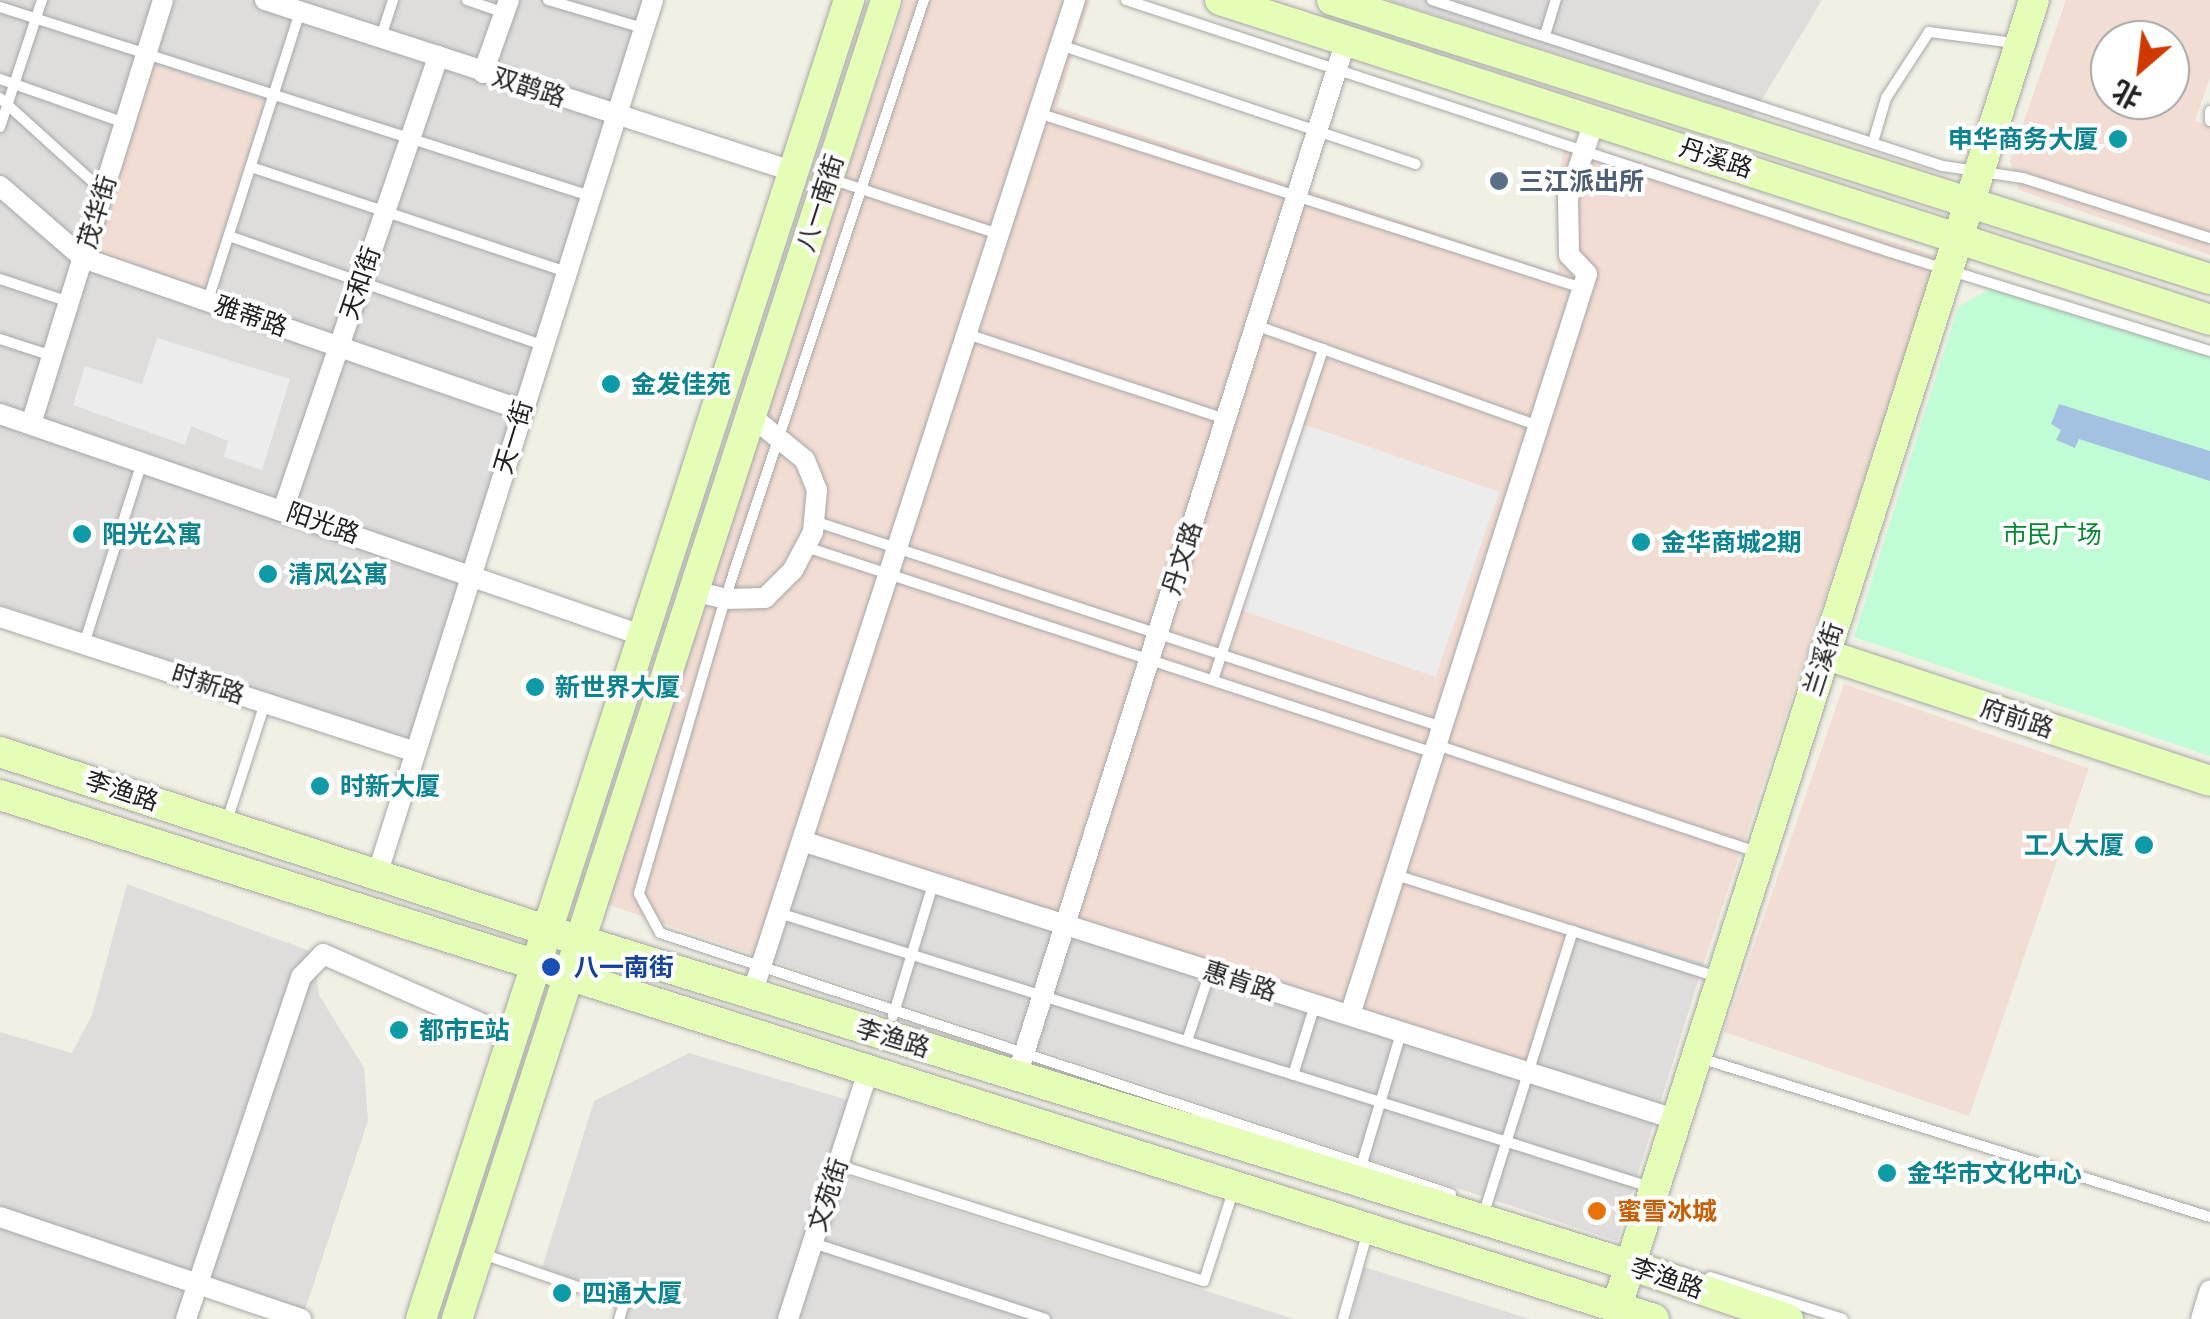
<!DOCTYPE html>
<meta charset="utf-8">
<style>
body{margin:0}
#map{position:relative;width:2210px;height:1319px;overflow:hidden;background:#f1f0e5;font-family:"Public Sans","Noto Sans SC",sans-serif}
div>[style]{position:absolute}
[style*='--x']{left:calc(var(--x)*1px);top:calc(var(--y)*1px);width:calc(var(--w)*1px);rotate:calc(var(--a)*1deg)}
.residential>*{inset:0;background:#dedddc}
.commercial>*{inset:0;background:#f2ddd4;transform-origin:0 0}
.park>*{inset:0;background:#c0fdd6}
.parking>*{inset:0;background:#ececec;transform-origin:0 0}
.water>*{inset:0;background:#a3c2e1}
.roads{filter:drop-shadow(0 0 2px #a7a7a7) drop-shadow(0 0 2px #a7a7a7)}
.lane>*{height:10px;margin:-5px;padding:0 5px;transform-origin:5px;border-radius:5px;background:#fff}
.street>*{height:20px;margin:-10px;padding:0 10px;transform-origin:10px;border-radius:10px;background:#fff}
.secondary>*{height:30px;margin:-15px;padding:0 15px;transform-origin:15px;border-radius:15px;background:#e6fdb7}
.dots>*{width:28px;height:28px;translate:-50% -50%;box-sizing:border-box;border:5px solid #fff;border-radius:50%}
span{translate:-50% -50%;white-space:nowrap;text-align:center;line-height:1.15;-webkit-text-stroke:8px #fff;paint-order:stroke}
.street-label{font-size:25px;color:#202020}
.culture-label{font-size:25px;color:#0d838f;font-weight:700}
.right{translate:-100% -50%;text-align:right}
.left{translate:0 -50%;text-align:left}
.service-label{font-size:25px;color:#4e5e75;font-weight:700}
.park-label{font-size:25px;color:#058633}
.transit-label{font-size:25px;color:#164399;font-weight:700}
.food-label{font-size:25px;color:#c56008;font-weight:700}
.north{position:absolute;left:2090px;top:20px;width:100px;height:100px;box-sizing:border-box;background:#fff;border:2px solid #a6a6a6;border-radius:50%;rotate:208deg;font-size:28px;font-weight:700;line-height:40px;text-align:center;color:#202020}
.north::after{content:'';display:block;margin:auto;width:35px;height:45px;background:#cf3900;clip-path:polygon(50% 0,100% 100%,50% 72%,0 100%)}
</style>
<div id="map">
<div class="residential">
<i style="clip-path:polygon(0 0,644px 0,409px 739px,0 605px)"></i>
<i style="clip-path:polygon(1388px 0,1822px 0,1752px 116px)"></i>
<i style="clip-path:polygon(812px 835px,1524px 1062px,1572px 923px,1704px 962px,1617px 1241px,773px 961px)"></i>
<i style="clip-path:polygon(127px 884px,313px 952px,319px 995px,364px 1068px,368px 1121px,302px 1319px,206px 1294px,198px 1319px,0 1319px,0 1032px,72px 1053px,92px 1015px)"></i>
<i style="clip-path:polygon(689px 1053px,868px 1106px,847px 1176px,1294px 1319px,626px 1319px,632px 1297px,542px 1268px,594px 1101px)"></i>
<i style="clip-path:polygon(1364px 1267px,1530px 1319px,1351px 1319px)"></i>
</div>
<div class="commercial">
<i style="clip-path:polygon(905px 0,1090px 0,1057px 107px,1558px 273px,1556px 188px,1566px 139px,1938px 256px,1704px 962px,1572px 923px,1524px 1063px,813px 835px,773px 961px,601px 902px)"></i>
<i style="clip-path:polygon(evenodd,2066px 0,2210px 0,2210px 78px,2195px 121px,2210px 126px,2210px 255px,2019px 190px,2010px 161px,2066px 0,2110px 40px,2170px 40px,2170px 100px,2110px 100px,2110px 40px)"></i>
<i style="left:150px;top:64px;width:121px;height:195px;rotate:18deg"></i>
<i style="left:1844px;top:684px;width:259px;height:368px;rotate:19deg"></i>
</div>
<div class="park">
<i style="clip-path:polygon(1995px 286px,2210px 356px,2210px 756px,1854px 637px,1958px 307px)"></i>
</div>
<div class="parking">
<i style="clip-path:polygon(157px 338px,290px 379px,262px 470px,224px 457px,228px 441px,191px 426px,185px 445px,73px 405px,85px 366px,142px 384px)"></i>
<i style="left:1297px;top:422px;width:214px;height:196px;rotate:19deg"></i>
</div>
<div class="water">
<i style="clip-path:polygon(2059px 404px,2210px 451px,2210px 481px,2079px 439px,2075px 448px,2056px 440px,2061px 430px,2051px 424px)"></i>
</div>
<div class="roads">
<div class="lane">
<i style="--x:467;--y:0;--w:39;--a:19"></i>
<i style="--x:548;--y:0;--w:99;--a:16.4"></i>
<i style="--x:924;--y:0;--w:631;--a:108.38"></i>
<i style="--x:725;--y:599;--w:307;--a:106.3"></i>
<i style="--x:639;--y:894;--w:44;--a:61.7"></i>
<i style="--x:660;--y:933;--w:833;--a:18.26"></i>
<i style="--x:1126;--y:0;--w:801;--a:18.25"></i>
<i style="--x:1887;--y:251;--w:338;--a:17.2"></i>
<i style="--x:1432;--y:0;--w:537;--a:18"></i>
<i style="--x:1943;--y:166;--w:81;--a:8.5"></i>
<i style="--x:2023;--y:178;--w:196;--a:17.8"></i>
<i style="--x:0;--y:7;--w:620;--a:17.76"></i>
<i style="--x:1545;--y:35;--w:37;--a:-73"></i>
<i style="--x:381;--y:37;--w:39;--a:-72"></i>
<i style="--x:1060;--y:45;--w:375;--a:18.5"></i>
<i style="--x:0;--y:79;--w:133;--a:19.4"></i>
<i style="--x:0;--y:98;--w:139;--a:42.1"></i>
<i style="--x:2210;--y:111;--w:10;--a:90"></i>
<i style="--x:1038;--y:113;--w:571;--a:17.83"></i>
<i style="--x:0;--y:127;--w:134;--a:-71.7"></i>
<i style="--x:1873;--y:142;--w:46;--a:-73.5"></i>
<i style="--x:1886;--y:98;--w:79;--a:-56.9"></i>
<i style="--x:1929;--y:32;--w:87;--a:7.3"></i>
<i style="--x:251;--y:167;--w:332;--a:18.4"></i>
<i style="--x:834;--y:180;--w:173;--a:18.2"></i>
<i style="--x:229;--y:236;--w:331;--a:19.2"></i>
<i style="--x:0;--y:279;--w:73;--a:18.4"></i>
<i style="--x:208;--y:300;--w:302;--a:-72.3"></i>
<i style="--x:1255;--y:325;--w:300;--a:19.6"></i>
<i style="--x:967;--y:334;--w:272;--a:18.2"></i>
<i style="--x:0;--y:339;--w:55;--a:18.1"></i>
<i style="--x:814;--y:521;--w:661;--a:18.16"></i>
<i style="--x:806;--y:547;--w:661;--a:18.16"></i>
<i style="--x:84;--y:644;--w:191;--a:-72.3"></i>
<i style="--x:1213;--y:680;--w:349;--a:-71.6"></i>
<i style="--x:1437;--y:745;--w:336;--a:18.5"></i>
<i style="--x:226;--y:824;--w:127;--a:-72.1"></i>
<i style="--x:1396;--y:875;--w:338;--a:17.6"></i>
<i style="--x:779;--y:913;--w:913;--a:17.46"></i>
<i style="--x:893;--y:1016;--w:138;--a:-73.1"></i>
<i style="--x:1187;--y:1041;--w:73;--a:-71.6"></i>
<i style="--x:1700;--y:1058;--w:534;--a:17.32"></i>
<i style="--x:1293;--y:1075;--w:73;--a:-72.6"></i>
<i style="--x:838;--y:1165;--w:384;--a:17.6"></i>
<i style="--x:1204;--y:1281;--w:94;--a:-72"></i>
<i style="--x:1360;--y:1170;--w:143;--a:-73.3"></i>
<i style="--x:1483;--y:1216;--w:299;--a:-72.5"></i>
<i style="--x:813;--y:1243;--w:244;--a:18.1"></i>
<i style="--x:480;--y:1253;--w:152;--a:19.1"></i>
<i style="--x:624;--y:1303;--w:17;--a:107"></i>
<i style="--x:1710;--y:1277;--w:139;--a:17.5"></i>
<i style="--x:1343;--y:1319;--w:88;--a:-74.2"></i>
</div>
<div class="street">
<i style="--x:265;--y:0;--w:557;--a:17.98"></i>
<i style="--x:483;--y:73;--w:77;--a:-70.4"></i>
<i style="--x:0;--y:186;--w:110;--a:40.9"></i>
<i style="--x:83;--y:258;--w:465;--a:19.1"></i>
<i style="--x:0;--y:414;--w:681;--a:19.02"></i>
<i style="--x:31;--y:424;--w:444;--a:-72.7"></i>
<i style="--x:283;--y:510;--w:480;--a:-71.1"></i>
<i style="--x:694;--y:591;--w:32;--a:14"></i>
<i style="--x:725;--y:599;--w:40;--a:-1.4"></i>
<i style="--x:765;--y:598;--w:40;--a:-45"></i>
<i style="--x:793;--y:570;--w:43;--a:-62.2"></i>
<i style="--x:813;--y:532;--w:42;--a:-84.6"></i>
<i style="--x:817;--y:490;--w:32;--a:-112"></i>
<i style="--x:805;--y:460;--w:70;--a:-140.8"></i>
<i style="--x:0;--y:617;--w:436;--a:18"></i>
<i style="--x:802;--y:841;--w:919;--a:17.67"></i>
<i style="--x:377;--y:875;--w:917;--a:-72.49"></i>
<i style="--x:752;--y:994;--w:1045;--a:-72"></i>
<i style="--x:1350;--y:1015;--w:778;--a:-72.26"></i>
<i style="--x:1587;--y:274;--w:26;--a:-133"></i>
<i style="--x:1569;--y:255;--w:57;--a:-91"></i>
<i style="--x:1568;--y:198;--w:83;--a:-71.1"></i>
<i style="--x:1017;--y:1076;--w:1087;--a:-72.38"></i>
<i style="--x:0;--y:1217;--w:318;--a:18.7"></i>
<i style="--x:186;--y:1319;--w:361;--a:-71.4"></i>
<i style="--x:301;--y:977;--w:32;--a:-46"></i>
<i style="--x:323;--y:954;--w:206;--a:23.7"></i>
<i style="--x:788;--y:1319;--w:261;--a:-72.1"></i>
<i style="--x:2201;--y:1319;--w:30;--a:-73"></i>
</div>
<div class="secondary">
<i style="--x:1220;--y:0;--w:1040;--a:17.91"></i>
<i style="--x:1332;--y:0;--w:921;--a:17.63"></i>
<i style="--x:1824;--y:654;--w:406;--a:18.2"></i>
<i style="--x:0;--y:752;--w:574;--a:18.06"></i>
<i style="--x:546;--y:930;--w:1138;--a:17.18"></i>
<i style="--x:1633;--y:1266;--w:164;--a:18.9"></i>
<i style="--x:0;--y:795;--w:1735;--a:17.58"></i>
<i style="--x:1617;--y:1306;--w:1371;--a:-72.29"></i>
<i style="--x:421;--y:1319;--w:1387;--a:-72.02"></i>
<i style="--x:457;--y:1319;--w:1387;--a:-71.98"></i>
</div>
</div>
<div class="dots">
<i style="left:2118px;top:139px;background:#0f9aa8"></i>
<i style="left:1499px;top:181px;background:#5c6f8a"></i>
<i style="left:611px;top:384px;background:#0f9aa8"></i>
<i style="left:82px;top:534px;background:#0f9aa8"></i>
<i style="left:1641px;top:542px;background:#0f9aa8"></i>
<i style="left:268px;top:574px;background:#0f9aa8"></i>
<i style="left:535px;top:687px;background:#0f9aa8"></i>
<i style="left:320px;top:786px;background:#0f9aa8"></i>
<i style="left:2144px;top:845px;background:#0f9aa8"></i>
<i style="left:551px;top:967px;background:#1a4fb4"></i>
<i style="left:399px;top:1030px;background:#0f9aa8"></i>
<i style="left:1887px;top:1173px;background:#0f9aa8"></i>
<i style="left:1597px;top:1211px;background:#e8710a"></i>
<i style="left:562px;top:1293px;background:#0f9aa8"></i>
</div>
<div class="street-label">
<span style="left:529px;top:87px;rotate:18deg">双鹊路</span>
<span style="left:1716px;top:158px;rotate:18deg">丹溪路</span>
<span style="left:820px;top:203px;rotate:-72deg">八一南街</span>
<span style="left:97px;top:212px;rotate:-73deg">茂华街</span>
<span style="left:360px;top:283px;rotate:-71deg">天和街</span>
<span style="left:251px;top:316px;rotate:19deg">雅蒂路</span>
<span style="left:513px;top:437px;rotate:-73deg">天一街</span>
<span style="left:323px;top:523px;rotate:19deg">阳光路</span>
<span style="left:1182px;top:558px;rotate:-72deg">丹文路</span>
<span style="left:1823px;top:659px;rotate:-72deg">兰溪街</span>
<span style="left:208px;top:684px;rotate:18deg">时新路</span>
<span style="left:2017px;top:718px;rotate:18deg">府前路</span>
<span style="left:122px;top:791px;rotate:18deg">李渔路</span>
<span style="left:1240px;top:981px;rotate:18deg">惠肯路</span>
<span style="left:893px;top:1038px;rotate:17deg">李渔路</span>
<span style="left:828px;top:1195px;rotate:-72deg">文苑街</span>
<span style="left:1667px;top:1278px;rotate:19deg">李渔路</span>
</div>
<div class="culture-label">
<span class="right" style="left:2098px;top:139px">申华商务大厦</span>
<span class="left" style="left:631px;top:384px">金发佳苑</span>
<span class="left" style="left:102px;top:534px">阳光公寓</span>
<span class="left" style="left:1661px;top:542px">金华商城2期</span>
<span class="left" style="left:288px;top:574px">清风公寓</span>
<span class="left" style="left:555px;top:687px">新世界大厦</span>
<span class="left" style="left:340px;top:786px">时新大厦</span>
<span class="right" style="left:2124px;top:845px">工人大厦</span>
<span class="left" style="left:419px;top:1030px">都市E站</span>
<span class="left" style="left:1907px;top:1173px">金华市文化中心</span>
<span class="left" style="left:582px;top:1293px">四通大厦</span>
</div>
<div class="service-label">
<span class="left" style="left:1519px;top:181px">三江派出所</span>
</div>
<div class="park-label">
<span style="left:2052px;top:534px">市民广场</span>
</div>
<div class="transit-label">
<span class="left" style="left:574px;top:967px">八一南街</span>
</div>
<div class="food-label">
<span class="left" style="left:1617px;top:1211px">蜜雪冰城</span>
</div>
<div class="north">北</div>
</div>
